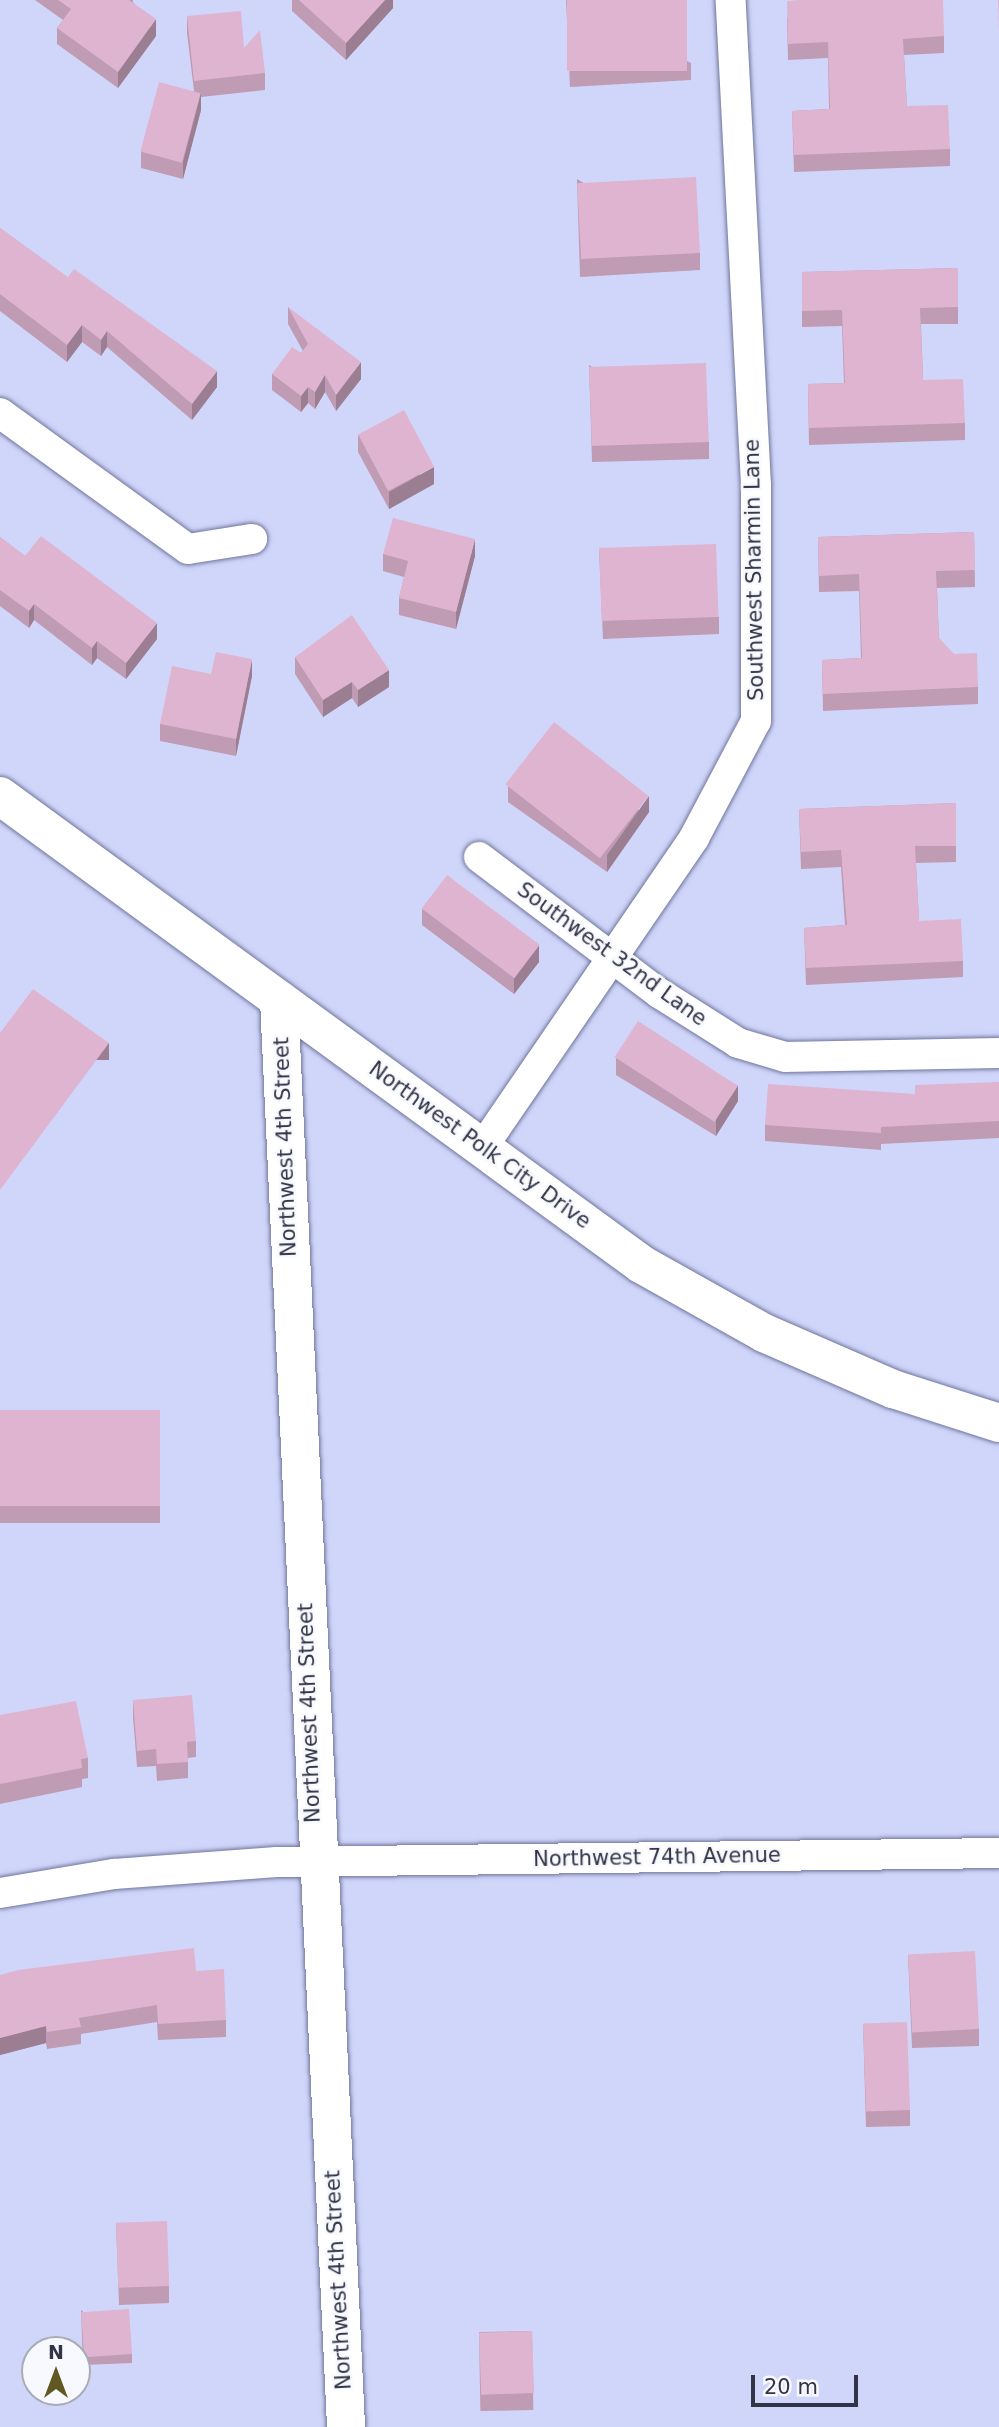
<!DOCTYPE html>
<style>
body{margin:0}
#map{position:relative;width:999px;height:2427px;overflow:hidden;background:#d0d6fa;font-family:"DejaVu Sans",sans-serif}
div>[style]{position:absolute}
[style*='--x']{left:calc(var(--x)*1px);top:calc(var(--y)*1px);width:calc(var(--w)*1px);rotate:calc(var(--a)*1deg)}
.roads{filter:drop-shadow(0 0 2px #70759d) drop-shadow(0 0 2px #70759d)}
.street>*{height:30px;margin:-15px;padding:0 15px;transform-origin:15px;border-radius:15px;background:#fff}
.secondary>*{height:38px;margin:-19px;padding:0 19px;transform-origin:19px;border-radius:19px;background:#fff}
.wall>*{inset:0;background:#bf9bb4;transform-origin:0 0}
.shaded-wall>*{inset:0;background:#9b7e92;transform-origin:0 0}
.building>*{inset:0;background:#deb4d1;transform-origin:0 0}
span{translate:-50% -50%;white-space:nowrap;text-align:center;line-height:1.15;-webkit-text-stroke:5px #f8f9fe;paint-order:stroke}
.street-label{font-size:21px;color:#333547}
.north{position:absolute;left:21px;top:2336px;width:70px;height:70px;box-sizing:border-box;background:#f8f9fe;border:2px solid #a9abb5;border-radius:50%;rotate:0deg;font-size:19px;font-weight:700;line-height:28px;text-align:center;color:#333547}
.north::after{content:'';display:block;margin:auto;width:24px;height:32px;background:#615723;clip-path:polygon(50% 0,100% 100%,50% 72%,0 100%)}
.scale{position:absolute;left:751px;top:2375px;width:107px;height:32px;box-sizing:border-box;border:4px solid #333547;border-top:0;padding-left:9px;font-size:21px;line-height:24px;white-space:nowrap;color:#333547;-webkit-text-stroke:5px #f8f9fe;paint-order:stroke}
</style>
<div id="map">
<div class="roads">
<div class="street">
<i style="--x:0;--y:413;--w:232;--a:35.9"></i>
<i style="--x:188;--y:549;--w:65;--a:-8.9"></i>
<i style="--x:479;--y:857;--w:226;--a:37.1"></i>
<i style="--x:659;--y:993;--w:93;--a:32.3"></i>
<i style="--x:738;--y:1043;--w:49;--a:16.6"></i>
<i style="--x:785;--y:1057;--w:214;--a:-1.1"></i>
<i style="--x:484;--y:1145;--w:372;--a:-55.6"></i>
<i style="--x:694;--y:838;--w:132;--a:-62.1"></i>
<i style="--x:756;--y:721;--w:236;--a:-90"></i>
<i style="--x:756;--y:485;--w:486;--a:-93"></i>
<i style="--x:0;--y:1893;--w:116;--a:-9.5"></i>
<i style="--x:114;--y:1874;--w:163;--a:-4.2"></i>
<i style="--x:277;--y:1862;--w:722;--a:-0.71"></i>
</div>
<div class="secondary">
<i style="--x:0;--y:796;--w:794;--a:36.13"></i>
<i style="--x:641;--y:1264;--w:141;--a:29.3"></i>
<i style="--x:764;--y:1333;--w:141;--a:23.5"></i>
<i style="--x:893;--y:1389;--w:111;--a:17.8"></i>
<i style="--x:279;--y:1000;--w:1429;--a:87.31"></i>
</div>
</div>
<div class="wall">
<i style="clip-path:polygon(35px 0,133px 0,133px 2px,156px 36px,118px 88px,57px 44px,57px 28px,63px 20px)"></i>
<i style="clip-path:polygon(292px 0,393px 0,393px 8px,346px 60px,292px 11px)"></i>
<i style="clip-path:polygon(566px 0,691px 63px,691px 80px,570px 87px)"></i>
<i style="clip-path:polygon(187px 16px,244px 48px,265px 73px,265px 90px,201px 97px,201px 110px,183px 179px,141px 168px,141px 152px,194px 91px,187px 33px)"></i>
<i style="clip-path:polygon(787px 17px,944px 36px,944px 53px,904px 55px,907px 106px,950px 149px,950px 166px,794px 172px,792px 111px,829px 109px,828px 58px,788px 60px)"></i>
<i style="clip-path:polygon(577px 179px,700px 253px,700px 270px,580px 277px)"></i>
<i style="clip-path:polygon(0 228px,217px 387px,192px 420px,107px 347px,101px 356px,82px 342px,67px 362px,0 311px)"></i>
<i style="clip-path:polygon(958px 268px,958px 324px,921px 324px,923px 380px,965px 423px,965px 440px,809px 445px,808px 384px,844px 383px,842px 326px,802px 327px,802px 272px)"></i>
<i style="clip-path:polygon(288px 307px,361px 379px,336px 411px,325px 392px,315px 409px,308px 403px,301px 412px,272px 390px,272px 374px,303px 351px,288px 324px)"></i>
<i style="clip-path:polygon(589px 365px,709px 442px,709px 459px,592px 462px)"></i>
<i style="clip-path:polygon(358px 435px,434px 484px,389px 509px,358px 452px)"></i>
<i style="clip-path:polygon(974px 532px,975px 587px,937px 588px,939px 638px,978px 687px,978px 704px,823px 711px,822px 660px,861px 658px,859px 591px,819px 592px,818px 537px)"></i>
<i style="clip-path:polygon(0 537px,25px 556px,157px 639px,126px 679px,97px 658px,92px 665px,34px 620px,29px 628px,0 606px)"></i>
<i style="clip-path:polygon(599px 550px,719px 617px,719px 634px,603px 639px)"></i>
<i style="clip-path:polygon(383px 554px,475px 556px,456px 629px,399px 615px,399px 598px,404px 577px,383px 571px)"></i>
<i style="clip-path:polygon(295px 657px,389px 687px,358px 707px,352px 698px,323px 717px,295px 674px)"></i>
<i style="clip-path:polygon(211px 674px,252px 676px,236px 756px,160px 741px,160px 724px)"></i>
<i style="clip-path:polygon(508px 786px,649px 812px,607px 872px,508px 802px)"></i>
<i style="clip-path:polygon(956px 803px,956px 862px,916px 863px,919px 921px,963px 961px,963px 977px,806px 985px,804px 928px,845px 925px,841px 867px,801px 869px,799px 809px)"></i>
<i style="clip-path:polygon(422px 909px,539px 962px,514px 994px,422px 925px)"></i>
<i style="clip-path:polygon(616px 1058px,738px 1101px,716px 1136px,616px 1075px)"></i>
<i style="clip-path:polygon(999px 1082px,999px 1138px,881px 1144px,881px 1150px,765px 1141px,765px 1125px,915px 1094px)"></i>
<i style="left:160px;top:1410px;width:113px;height:160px;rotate:90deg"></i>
<i style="clip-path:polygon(133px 1700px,196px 1741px,196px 1757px,188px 1758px,188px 1778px,157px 1781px,156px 1766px,137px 1767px,133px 1717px)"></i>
<i style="clip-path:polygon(0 1715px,88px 1758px,88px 1778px,82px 1779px,82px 1787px,0 1804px)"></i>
<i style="clip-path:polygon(908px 1955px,979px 2029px,979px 2046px,912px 2048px)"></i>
<i style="clip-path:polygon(196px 1971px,226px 2020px,226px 2037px,158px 2040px,157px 2022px,81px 2034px,81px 2044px,47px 2049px,46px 2043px,0 2055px,0 1975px)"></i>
<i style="clip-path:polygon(863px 2024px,910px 2110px,910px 2126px,866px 2127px)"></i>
<i style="clip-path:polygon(116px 2223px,169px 2286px,169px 2303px,119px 2305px)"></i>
<i style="clip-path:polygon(81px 2310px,132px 2354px,132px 2363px,83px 2365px)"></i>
<i style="left:532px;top:2331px;width:79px;height:53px;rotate:89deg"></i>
</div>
<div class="shaded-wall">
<i style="clip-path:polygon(385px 0,393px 0,393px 8px,346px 60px,346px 43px)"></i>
<i style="clip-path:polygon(156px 19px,156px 36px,118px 88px,118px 72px)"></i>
<i style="clip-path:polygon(201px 93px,201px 110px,183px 179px,183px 162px)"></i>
<i style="clip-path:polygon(82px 325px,82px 342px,67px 362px,67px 345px)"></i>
<i style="clip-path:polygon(107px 331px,107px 347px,101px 356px,101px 340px)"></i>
<i style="clip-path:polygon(361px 362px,361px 379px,336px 411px,336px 395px)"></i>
<i style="clip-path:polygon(217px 371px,217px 387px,192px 420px,192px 404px)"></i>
<i style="clip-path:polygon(325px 375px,325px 392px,315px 409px,315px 392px)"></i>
<i style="clip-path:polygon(308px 387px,308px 403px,301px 412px,301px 396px)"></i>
<i style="clip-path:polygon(434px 467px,434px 484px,389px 509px,389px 492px)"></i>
<i style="clip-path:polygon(475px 539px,475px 556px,456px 629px,456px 612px)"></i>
<i style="clip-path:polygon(34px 604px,34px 620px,29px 628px,29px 611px)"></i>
<i style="clip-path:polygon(157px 623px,157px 639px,126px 679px,126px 663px)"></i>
<i style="clip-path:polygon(97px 641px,97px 658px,92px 665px,92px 648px)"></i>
<i style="clip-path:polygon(252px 659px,252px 676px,236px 756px,236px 739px)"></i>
<i style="clip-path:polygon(389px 670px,389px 687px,358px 707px,358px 690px)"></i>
<i style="clip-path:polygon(352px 682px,352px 698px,323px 717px,323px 700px)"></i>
<i style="clip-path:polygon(649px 796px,649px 812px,607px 872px,607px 855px)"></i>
<i style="clip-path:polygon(539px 945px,539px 962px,514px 994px,514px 977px)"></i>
<i style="left:109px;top:1043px;width:17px;height:183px;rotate:90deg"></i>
<i style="clip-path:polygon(738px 1085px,738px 1101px,716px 1136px,716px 1120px)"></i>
<i style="clip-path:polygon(46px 2026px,46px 2043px,0 2055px,0 2038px)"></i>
</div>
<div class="building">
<i style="clip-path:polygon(58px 0,129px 0,156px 19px,118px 72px,57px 28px,71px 9px)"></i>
<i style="clip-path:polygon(299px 0,385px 0,346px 43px)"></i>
<i style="left:567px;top:0;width:120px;height:71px"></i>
<i style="clip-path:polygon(799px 0,943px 0,944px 36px,903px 39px,905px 75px,907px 106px,948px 105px,950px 149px,794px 155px,792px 111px,830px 109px,828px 42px,788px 44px,787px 1px)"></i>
<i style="clip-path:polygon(998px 0,999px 0,999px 32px)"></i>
<i style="clip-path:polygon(241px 11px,244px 48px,260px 30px,265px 73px,194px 81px,187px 16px)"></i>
<i style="left:159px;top:82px;width:43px;height:72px;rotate:15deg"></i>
<i style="left:696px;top:177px;width:76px;height:119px;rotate:87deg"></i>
<i style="clip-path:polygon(0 228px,68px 277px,74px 269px,217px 371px,192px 404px,107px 331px,101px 340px,82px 325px,67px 345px,0 294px)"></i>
<i style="clip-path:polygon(958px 268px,958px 307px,920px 308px,923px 380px,963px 379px,965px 423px,809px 428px,808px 384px,845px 383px,842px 310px,802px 311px,802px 272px)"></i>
<i style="clip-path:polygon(288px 307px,361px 362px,336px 395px,325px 375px,315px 392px,308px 387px,301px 396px,272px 374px,292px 347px,301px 353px,308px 344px)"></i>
<i style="left:706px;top:363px;width:79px;height:117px;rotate:88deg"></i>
<i style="left:404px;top:410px;width:64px;height:52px;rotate:62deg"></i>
<i style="clip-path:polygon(393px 518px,475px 539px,456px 612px,399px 598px,408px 561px,383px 554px)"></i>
<i style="clip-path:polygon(974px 532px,975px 570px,936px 571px,939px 638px,954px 654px,977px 653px,978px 687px,823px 694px,822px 660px,862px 658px,859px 574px,819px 576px,818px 537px)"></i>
<i style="clip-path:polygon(41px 536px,157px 623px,126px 663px,97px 641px,92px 648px,34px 604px,29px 611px,0 590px,0 537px,25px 556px)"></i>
<i style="left:716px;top:544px;width:73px;height:117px;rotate:88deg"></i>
<i style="clip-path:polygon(352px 615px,389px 670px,358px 690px,352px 682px,323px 700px,295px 657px)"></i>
<i style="clip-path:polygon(216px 652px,252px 659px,236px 739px,160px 724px,172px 666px,211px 674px)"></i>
<i style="left:554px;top:722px;width:120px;height:79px;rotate:38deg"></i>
<i style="clip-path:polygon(956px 803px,956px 846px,915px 846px,917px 883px,919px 921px,961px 919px,963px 961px,806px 968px,804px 928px,847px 925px,841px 850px,801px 852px,799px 809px)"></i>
<i style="left:447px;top:875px;width:116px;height:42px;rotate:37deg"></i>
<i style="clip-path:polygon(33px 989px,109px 1043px,0 1190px,0 1033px)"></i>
<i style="left:638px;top:1021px;width:119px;height:43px;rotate:33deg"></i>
<i style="clip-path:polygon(999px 1082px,999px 1121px,881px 1127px,881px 1133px,765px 1125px,768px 1084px,915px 1094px,915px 1085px)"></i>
<i style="left:160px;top:1410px;width:96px;height:160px;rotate:90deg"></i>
<i style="clip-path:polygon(192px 1695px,196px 1741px,187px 1742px,188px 1762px,157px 1764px,156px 1749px,137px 1751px,133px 1700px)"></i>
<i style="clip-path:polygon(76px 1701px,88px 1758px,81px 1759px,82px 1768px,0 1784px,0 1715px)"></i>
<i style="clip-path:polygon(194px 1948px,196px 1971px,224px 1969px,226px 2020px,158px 2024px,157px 2005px,79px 2018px,81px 2027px,47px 2032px,46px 2026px,0 2038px,0 1975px,18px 1970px)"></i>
<i style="left:975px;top:1951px;width:78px;height:67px;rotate:87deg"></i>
<i style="left:907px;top:2022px;width:88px;height:44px;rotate:88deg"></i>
<i style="left:167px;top:2221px;width:65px;height:51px;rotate:88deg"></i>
<i style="left:129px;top:2309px;width:45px;height:48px;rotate:86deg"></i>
<i style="left:532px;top:2331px;width:62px;height:53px;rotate:88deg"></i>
</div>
<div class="street-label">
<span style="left:754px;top:570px;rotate:-91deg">Southwest Sharmin Lane</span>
<span style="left:612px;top:954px;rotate:36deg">Southwest 32nd Lane</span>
<span style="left:480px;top:1145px;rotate:36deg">Northwest Polk City Drive</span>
<span style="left:285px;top:1147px;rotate:-92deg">Northwest 4th Street</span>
<span style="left:309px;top:1713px;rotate:-92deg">Northwest 4th Street</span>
<span style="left:657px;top:1857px;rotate:-1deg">Northwest 74th Avenue</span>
<span style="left:338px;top:2280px;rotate:-93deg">Northwest 4th Street</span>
</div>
<div class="north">N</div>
<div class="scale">20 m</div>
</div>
